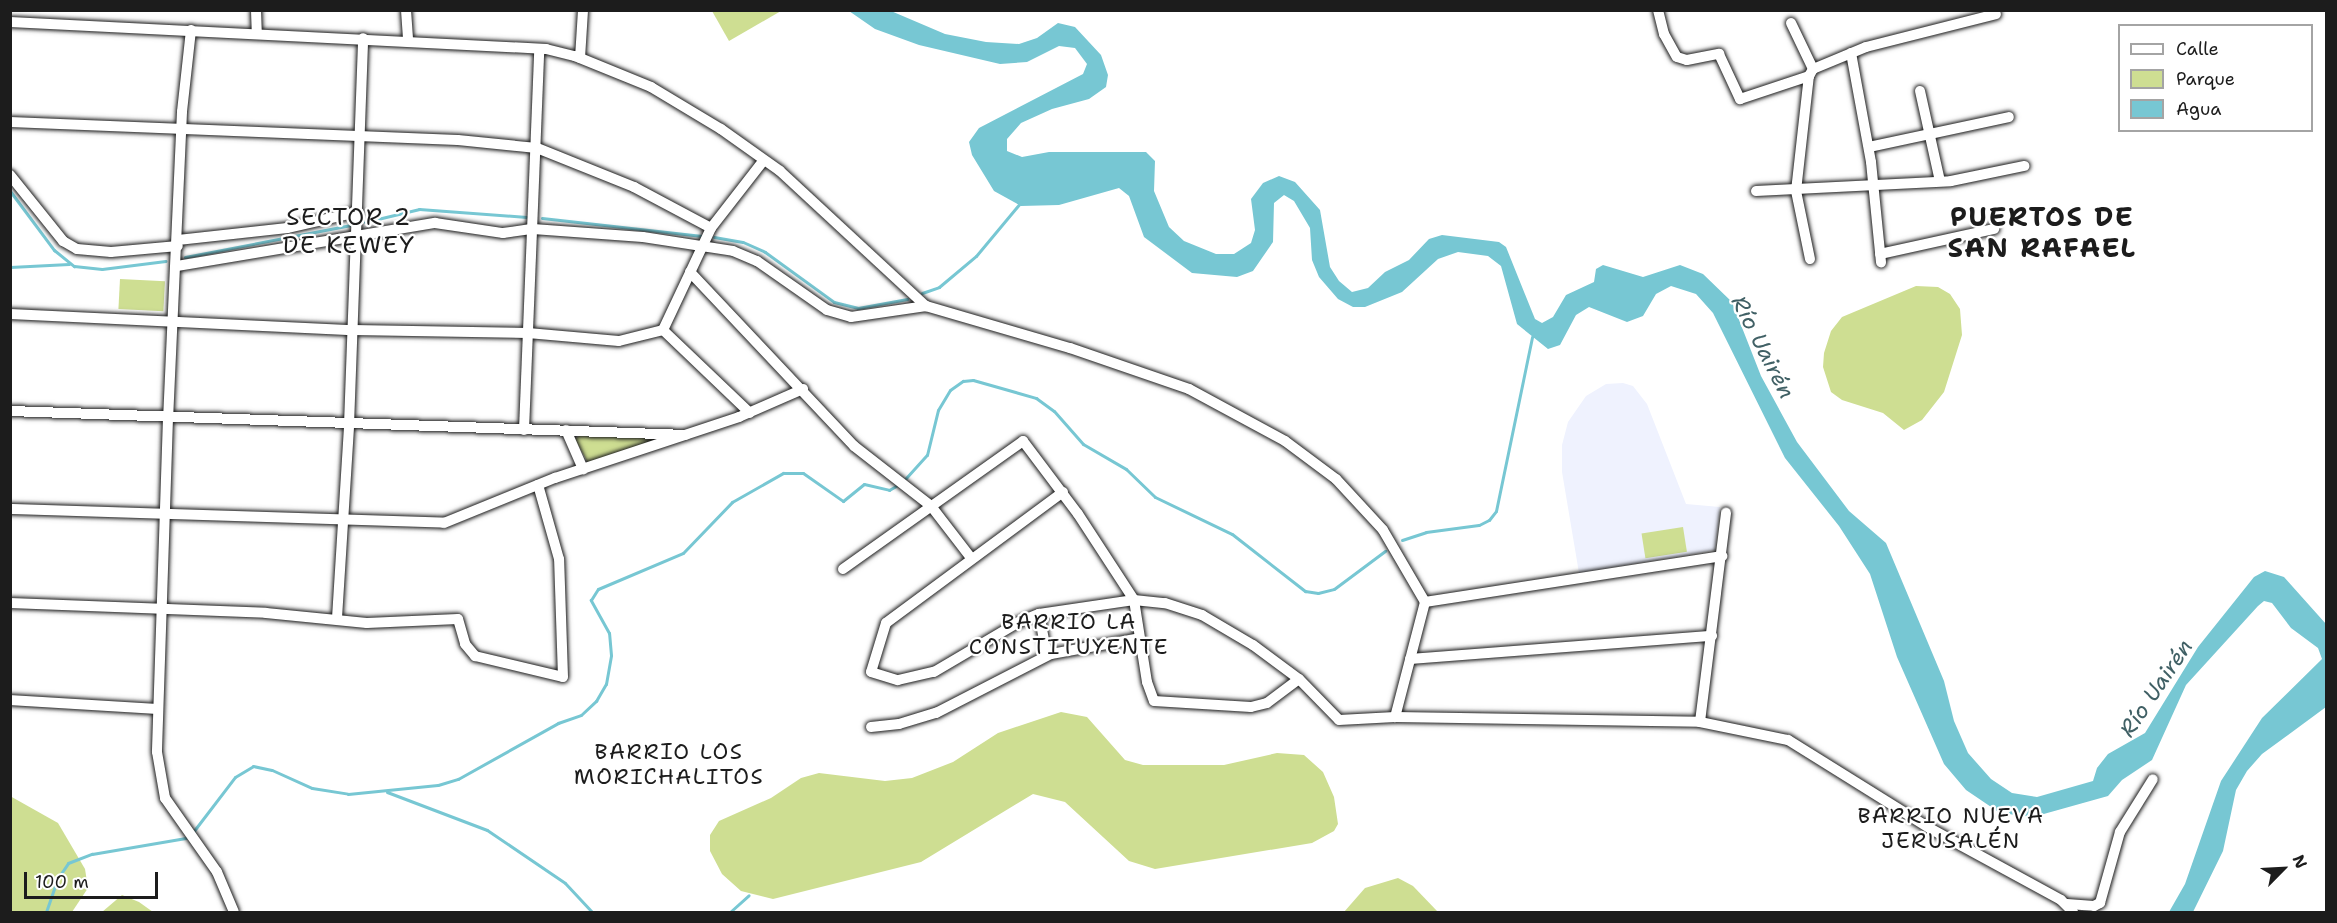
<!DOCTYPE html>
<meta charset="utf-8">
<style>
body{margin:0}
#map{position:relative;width:2337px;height:923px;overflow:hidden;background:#fff;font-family:"Shantell Sans",sans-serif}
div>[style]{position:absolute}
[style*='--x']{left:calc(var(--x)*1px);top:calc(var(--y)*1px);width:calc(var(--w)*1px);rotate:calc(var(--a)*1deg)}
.built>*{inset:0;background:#eff2fe}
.green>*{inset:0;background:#cede92;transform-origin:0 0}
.water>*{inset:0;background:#77c7d3}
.stream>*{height:3px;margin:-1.5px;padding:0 1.5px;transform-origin:1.5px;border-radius:1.5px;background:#77c7d3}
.roads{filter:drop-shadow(0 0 2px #1c1c1c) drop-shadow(0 0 2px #1c1c1c)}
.minor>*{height:10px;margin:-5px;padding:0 5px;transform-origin:5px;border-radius:5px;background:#fff}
span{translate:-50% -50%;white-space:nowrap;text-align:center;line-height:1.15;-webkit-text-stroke:4.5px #fff;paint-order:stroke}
.water-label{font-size:22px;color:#406065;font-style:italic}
.neighbourhood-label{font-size:22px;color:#1c1c1c;letter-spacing:1.5px}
.quarter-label{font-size:24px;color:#1c1c1c;letter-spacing:1.5px}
.district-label{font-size:27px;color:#1c1c1c;font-weight:700;letter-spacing:1.5px}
.frame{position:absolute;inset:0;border:12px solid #1c1c1c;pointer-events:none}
.legend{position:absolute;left:2118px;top:24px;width:195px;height:108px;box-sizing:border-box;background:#fff;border:2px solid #a4a4a4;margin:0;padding:8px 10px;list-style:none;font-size:18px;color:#1c1c1c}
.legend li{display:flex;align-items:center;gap:12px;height:30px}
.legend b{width:30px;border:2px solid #a4a4a4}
.north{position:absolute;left:2253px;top:839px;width:60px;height:60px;-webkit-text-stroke:4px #fff;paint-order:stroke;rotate:66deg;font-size:16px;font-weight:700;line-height:24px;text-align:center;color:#1c1c1c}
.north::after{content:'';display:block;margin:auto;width:21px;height:27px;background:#1c1c1c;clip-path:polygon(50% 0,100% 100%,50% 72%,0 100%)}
.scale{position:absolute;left:24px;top:872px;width:134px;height:27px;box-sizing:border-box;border:3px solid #1c1c1c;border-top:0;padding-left:8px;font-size:18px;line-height:21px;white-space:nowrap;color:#1c1c1c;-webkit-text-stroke:4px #fff;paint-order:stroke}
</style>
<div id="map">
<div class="built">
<i style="clip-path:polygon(1623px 383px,1633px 386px,1647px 404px,1686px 504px,1720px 507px,1715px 550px,1579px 573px,1562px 472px,1562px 445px,1568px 422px,1586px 396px,1606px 384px)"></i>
</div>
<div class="green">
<i style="clip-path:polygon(712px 11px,781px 11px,729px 41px)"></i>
<i style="left:120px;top:279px;width:45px;height:30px;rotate:3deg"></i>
<i style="clip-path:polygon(1916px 286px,1938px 287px,1950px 294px,1960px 309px,1962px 335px,1944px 392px,1922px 420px,1904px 430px,1883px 413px,1842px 400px,1831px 392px,1823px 367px,1824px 353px,1831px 331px,1842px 317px)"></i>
<i style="clip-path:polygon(579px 436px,653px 437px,654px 440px,588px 463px,575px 439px)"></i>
<i style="left:1683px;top:527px;width:25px;height:42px;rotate:81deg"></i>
<i style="clip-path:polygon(1061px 712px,1087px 717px,1125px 760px,1143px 765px,1224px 765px,1277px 753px,1304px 755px,1323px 772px,1334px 797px,1338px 824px,1334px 831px,1312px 843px,1155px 869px,1129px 861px,1065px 802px,1033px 794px,921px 862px,773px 899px,741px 891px,722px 874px,710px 851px,710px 835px,719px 821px,771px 798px,801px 778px,819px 773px,885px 781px,912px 778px,953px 762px,998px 733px)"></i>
<i style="clip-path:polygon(10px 796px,58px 823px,85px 869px,88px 888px,72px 912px,11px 912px)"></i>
<i style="clip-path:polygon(1398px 878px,1413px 886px,1438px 912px,1344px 912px,1365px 888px)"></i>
<i style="clip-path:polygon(122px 895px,139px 902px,153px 912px,102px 912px)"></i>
</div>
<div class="water">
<i style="clip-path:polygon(849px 11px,891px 11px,945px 34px,986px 42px,1019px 44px,1037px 38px,1058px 23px,1075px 27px,1101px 55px,1108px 75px,1106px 87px,1089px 99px,1052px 109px,1021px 123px,1007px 139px,1007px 151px,1022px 157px,1049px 152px,1146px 152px,1155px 161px,1154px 191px,1169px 227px,1184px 241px,1216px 254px,1234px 254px,1251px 243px,1255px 230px,1251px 199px,1263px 183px,1279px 176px,1295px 182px,1320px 210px,1330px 267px,1339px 281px,1352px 292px,1368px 288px,1385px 272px,1409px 260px,1429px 239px,1442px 235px,1499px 242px,1506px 247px,1535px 319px,1542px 323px,1553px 317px,1566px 295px,1594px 282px,1596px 269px,1603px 265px,1643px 277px,1680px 265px,1703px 274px,1732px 302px,1761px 376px,1797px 442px,1849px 511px,1886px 543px,1944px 681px,1954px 721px,1968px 753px,1991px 779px,2012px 793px,2037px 797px,2093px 781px,2097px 768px,2108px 754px,2145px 733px,2198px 647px,2254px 577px,2265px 571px,2284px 577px,2326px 624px,2326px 707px,2262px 754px,2247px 771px,2236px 790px,2223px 851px,2193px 912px,2169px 912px,2185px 884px,2221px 781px,2262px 718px,2322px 659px,2318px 648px,2291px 628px,2272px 603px,2264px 601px,2258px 606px,2186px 685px,2152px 760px,2122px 780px,2108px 796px,2033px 817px,2000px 813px,1966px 790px,1944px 764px,1897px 657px,1870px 574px,1839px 526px,1785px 458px,1713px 313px,1696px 294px,1671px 286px,1656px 294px,1643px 316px,1627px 322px,1589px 307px,1576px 315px,1560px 345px,1548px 349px,1517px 324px,1501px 266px,1488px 256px,1458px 252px,1438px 259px,1402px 292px,1365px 307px,1353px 307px,1338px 299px,1319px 277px,1312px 260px,1310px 228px,1294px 201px,1284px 195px,1274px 203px,1273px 242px,1253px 271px,1237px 277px,1192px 273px,1144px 237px,1129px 196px,1119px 188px,1059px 205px,1021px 206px,994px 191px,972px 155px,969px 142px,979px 128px,1083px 74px,1087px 64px,1075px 48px,1059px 46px,1027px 62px,1000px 64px,919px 45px,875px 29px)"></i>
</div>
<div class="stream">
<i style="--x:10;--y:191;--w:74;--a:53.3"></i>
<i style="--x:54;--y:250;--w:26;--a:39"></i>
<i style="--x:74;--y:266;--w:28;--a:6"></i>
<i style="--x:102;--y:269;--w:64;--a:-7.2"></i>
<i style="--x:542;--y:218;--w:161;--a:6.4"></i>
<i style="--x:365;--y:222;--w:56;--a:-13.5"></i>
<i style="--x:419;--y:209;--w:108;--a:4.2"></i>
<i style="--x:714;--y:237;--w:29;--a:10"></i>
<i style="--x:743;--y:242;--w:24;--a:24"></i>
<i style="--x:765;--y:252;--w:85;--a:35.9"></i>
<i style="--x:834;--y:302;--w:25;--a:14"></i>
<i style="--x:858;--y:308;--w:50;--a:-10.4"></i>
<i style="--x:185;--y:257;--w:169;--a:-10.9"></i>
<i style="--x:10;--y:267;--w:59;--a:-2.9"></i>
<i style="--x:922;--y:293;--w:18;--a:-19"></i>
<i style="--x:939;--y:287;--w:48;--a:-40"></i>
<i style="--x:976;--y:256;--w:70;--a:-50.2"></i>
<i style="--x:906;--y:478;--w:31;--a:-48"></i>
<i style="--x:927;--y:455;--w:46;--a:-76.3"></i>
<i style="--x:938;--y:410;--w:23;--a:-59"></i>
<i style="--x:950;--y:390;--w:16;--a:-35"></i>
<i style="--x:963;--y:381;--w:10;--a:-6"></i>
<i style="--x:973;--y:380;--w:66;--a:15.9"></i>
<i style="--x:1036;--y:398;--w:22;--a:36"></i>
<i style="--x:1054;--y:411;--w:44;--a:48.7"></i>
<i style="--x:1083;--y:444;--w:50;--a:30.2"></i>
<i style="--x:1126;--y:469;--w:40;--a:44"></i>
<i style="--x:1155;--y:497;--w:85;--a:25.7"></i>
<i style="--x:1232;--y:534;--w:93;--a:38"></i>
<i style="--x:1305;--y:591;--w:13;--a:9"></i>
<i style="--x:1318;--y:593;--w:16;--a:-14"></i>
<i style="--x:1334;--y:589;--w:64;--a:-36.7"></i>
<i style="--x:1402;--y:540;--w:25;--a:-18"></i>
<i style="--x:1426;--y:532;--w:53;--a:-7.5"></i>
<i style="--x:1479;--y:525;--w:11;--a:-27"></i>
<i style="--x:1489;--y:520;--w:11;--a:-52"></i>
<i style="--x:1496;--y:511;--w:178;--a:-78.3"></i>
<i style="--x:387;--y:792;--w:107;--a:20.8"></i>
<i style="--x:487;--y:830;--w:94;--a:34.2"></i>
<i style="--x:565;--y:883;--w:40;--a:47"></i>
<i style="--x:193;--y:832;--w:69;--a:-52.6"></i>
<i style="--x:235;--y:777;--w:21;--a:-31"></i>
<i style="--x:253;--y:766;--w:19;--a:12"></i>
<i style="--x:272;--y:770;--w:44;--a:24.2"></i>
<i style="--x:312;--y:788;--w:36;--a:9"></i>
<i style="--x:348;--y:794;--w:90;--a:-5.7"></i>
<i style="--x:438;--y:785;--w:21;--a:-17"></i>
<i style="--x:458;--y:779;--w:115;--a:-29.2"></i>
<i style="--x:558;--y:723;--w:24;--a:-19"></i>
<i style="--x:581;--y:715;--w:21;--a:-43"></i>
<i style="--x:596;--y:701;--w:20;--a:-60"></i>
<i style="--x:606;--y:684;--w:29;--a:-80"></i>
<i style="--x:611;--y:655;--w:22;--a:-95"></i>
<i style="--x:609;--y:633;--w:38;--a:-119"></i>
<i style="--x:591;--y:600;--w:13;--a:-58"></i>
<i style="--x:598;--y:589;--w:92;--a:-23"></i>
<i style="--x:683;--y:553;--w:71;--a:-46.1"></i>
<i style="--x:732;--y:502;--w:59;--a:-29.6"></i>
<i style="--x:783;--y:473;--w:20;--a:0"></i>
<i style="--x:803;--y:473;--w:49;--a:35"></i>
<i style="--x:843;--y:501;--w:27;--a:-39"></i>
<i style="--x:864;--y:484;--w:26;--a:13"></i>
<i style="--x:889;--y:490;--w:8;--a:-30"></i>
<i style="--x:46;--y:912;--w:36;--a:-71"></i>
<i style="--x:58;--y:878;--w:18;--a:-56"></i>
<i style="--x:68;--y:863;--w:26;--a:-21"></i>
<i style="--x:92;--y:854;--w:95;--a:-9.7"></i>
<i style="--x:730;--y:912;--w:25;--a:-42"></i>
</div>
<div class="roads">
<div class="minor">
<i style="--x:256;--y:10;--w:23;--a:88"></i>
<i style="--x:406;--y:10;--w:31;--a:86"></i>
<i style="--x:1658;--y:10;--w:25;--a:76"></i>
<i style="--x:1664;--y:34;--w:26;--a:61"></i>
<i style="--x:1677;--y:57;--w:10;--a:17"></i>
<i style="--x:1687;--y:60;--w:33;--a:-11"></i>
<i style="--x:1719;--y:54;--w:50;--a:65"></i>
<i style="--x:1740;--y:99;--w:73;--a:-18.4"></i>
<i style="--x:10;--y:22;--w:537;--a:2.88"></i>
<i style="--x:546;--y:49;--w:30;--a:14"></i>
<i style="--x:575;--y:56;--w:82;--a:22.2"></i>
<i style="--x:651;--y:87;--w:82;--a:31"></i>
<i style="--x:721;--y:129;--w:72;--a:35.4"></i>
<i style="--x:780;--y:171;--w:199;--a:42.8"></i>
<i style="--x:926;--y:306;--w:150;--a:16.3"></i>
<i style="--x:1070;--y:348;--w:126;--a:19"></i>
<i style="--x:1189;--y:389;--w:109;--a:28.4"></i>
<i style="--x:1285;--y:441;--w:64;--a:36.7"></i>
<i style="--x:1336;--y:479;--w:69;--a:47.3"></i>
<i style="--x:1383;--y:530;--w:83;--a:59.7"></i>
<i style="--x:1425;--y:602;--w:119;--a:104.6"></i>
<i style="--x:1791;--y:23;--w:51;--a:64.4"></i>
<i style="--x:191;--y:30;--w:82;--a:96.3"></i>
<i style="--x:182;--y:112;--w:306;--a:92.6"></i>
<i style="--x:168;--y:418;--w:334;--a:91.9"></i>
<i style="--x:157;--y:752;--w:47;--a:80.1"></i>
<i style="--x:165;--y:798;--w:90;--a:54.9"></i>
<i style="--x:217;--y:872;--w:43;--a:67"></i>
<i style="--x:1851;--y:53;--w:111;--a:79.6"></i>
<i style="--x:1871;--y:162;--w:101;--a:84.3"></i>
<i style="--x:580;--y:58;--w:48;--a:-86.4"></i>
<i style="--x:1920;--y:91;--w:92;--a:77.5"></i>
<i style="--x:10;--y:122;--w:448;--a:2.3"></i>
<i style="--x:458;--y:140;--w:79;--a:5.8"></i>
<i style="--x:537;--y:148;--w:105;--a:21.9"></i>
<i style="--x:634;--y:187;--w:87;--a:28"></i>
<i style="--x:1869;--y:147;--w:143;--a:-12.1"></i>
<i style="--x:10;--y:175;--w:85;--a:51.2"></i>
<i style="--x:63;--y:241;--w:16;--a:30"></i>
<i style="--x:77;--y:249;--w:34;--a:5"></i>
<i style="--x:111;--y:252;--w:67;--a:-5.1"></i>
<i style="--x:1756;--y:191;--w:195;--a:-2.9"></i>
<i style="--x:1951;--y:181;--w:75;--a:-11.6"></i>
<i style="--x:178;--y:240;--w:110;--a:-6.3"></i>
<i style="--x:287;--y:228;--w:73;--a:-12.7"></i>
<i style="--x:1880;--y:254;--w:117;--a:-12.4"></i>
<i style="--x:1810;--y:259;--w:69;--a:-101.6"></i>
<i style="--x:1796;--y:191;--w:116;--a:-83.6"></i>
<i style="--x:1809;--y:76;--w:8;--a:-60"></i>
<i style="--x:1813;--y:69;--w:57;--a:-22.5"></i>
<i style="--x:1866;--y:47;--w:134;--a:-14.2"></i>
<i style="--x:177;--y:266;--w:262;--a:-9.5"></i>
<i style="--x:435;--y:223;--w:69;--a:8.4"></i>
<i style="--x:503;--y:233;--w:30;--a:-8"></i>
<i style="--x:533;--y:229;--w:110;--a:4.2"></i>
<i style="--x:643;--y:237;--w:91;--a:8.8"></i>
<i style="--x:733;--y:251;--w:26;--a:23"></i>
<i style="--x:757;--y:261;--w:85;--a:35"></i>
<i style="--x:827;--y:310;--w:25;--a:16"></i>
<i style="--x:851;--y:317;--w:76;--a:-8.3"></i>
<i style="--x:690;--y:272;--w:239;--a:46.7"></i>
<i style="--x:854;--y:446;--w:98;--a:37.9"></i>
<i style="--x:931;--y:506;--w:66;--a:52.4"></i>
<i style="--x:10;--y:314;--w:343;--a:2.7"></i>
<i style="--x:353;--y:330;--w:175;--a:1"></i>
<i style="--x:528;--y:333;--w:91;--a:5"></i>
<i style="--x:619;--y:341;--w:45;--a:-14"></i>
<i style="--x:663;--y:330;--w:113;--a:-64.8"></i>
<i style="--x:711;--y:228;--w:86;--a:-52.1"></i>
<i style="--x:663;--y:330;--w:120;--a:43.7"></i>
<i style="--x:10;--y:411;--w:676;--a:2.03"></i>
<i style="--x:524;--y:430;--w:381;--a:-87.7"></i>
<i style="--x:566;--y:430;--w:43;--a:66.4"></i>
<i style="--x:1063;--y:492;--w:220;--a:143.5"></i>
<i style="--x:886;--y:623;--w:51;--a:107"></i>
<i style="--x:871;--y:672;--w:28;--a:17"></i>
<i style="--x:898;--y:680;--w:37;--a:-13"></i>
<i style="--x:934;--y:672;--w:99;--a:-30.5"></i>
<i style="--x:1019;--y:622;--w:22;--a:-22"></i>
<i style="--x:1039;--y:614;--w:96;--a:-8.4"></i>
<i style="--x:1134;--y:600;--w:31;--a:6"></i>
<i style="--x:1165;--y:603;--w:39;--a:18"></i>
<i style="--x:1202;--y:615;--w:59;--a:30.5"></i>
<i style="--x:1253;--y:645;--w:57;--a:36.5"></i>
<i style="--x:1299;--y:679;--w:57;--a:45.7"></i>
<i style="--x:1339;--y:720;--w:56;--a:-3.1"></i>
<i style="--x:1395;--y:717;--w:305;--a:0.9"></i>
<i style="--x:1700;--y:722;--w:90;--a:11.6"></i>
<i style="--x:1788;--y:740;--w:168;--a:31.9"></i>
<i style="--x:1931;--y:829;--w:148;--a:28.6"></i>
<i style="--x:2061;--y:900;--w:17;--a:45"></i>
<i style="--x:10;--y:509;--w:434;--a:1.8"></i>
<i style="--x:444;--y:523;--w:120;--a:-22.1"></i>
<i style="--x:555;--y:478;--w:194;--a:-18.3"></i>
<i style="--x:739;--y:417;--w:70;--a:-23.6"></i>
<i style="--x:843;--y:569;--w:221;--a:-35.4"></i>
<i style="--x:1023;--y:441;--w:91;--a:53"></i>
<i style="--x:1078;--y:514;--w:103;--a:56.9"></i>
<i style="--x:1134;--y:600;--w:83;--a:81"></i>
<i style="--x:1147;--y:682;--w:20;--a:70"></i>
<i style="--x:1154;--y:701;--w:97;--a:3.5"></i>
<i style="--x:1251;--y:707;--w:16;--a:-14"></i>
<i style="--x:1267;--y:703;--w:40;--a:-37"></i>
<i style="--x:1425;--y:602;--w:301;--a:-8.8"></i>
<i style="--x:10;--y:603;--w:256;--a:2.2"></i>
<i style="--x:266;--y:613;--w:101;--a:5.7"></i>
<i style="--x:367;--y:623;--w:91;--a:-2.5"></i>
<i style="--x:458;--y:619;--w:26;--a:74"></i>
<i style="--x:465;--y:644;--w:16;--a:50"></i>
<i style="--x:475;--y:656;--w:90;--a:13.4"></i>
<i style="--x:563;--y:677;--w:118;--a:-91.9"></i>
<i style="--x:559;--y:559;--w:77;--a:-105.8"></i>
<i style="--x:1039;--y:614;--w:42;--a:79"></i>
<i style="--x:337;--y:618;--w:193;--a:-86.4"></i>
<i style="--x:349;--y:425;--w:387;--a:-87.9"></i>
<i style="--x:1410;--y:659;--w:303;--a:-4.4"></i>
<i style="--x:10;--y:700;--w:147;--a:3.5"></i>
<i style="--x:1700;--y:722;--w:211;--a:-82.9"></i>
<i style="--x:871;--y:727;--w:28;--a:-6"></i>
<i style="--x:899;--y:724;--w:39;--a:-17"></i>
<i style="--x:936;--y:713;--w:129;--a:-27.2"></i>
<i style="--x:1051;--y:654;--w:90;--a:-10.2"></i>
<i style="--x:2067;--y:904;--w:27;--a:4"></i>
<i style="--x:2094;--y:906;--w:7;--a:-27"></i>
<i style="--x:2100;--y:903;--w:74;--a:-74.3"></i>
<i style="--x:2120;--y:832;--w:62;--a:-58.1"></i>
</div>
</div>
<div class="water-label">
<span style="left:1763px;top:347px;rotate:63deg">Río Uairén</span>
<span style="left:2156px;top:688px;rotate:-56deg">Río Uairén</span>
</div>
<div class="neighbourhood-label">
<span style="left:1069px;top:634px">BARRIO LA<br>CONSTITUYENTE</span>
<span style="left:669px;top:764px">BARRIO LOS<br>MORICHALITOS</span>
<span style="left:1951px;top:828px">BARRIO NUEVA<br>JERUSALÉN</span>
</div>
<div class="quarter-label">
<span style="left:349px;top:232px">SECTOR 2<br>DE KEWEY</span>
</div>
<div class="district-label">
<span style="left:2042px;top:232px">PUERTOS DE<br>SAN RAFAEL</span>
</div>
<div class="frame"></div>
<ul class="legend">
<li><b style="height:8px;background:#fff"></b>Calle</li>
<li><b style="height:16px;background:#cede92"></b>Parque</li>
<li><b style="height:16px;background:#77c7d3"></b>Agua</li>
</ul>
<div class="north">N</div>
<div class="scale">100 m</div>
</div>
